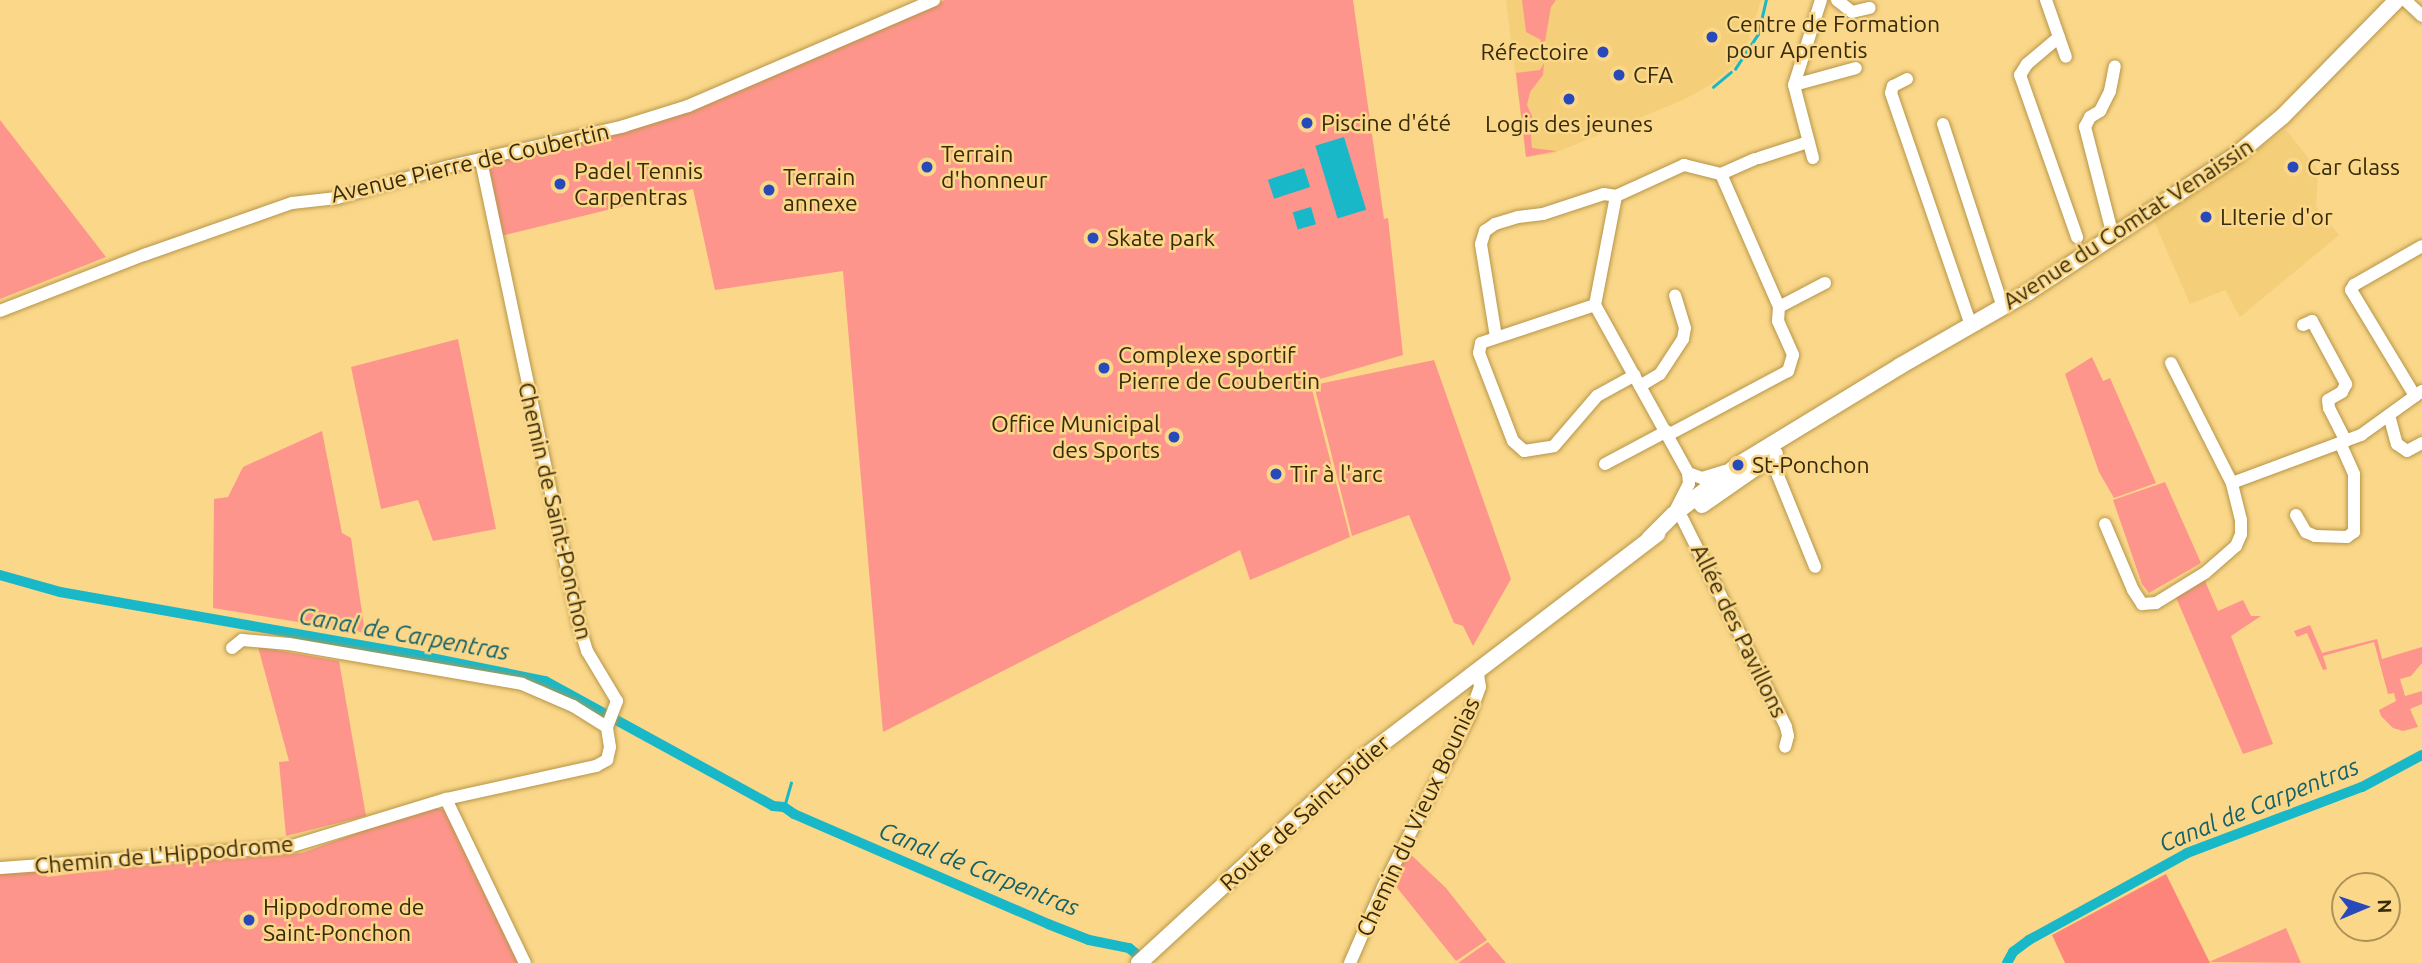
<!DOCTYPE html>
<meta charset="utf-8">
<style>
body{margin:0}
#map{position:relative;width:2422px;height:963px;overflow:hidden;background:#fad789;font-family:Ubuntu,sans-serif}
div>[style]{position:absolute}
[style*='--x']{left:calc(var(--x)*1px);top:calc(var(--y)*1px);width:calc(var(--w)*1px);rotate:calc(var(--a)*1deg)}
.built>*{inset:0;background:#f4ce78}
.green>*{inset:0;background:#fe958c}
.forest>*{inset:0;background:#fd847a}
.water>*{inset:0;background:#19b8c8;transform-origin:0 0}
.stream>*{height:2.5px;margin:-1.25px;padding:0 1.25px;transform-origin:1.25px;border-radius:1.25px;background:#19b8c8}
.canal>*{height:10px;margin:-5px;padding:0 5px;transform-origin:5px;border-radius:5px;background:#19b8c8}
.roads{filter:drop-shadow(0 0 2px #b69548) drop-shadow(0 0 2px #b69548)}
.minor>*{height:12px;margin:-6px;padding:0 6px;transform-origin:6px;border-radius:6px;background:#fff}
.major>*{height:16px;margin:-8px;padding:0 8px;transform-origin:8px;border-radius:8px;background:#fff}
.dots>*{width:19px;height:19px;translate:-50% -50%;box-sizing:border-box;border:4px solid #fad789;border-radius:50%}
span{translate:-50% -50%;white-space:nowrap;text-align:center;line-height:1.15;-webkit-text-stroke:5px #fad789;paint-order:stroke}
.poi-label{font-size:23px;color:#382b09}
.left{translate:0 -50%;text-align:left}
.right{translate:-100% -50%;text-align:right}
.street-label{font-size:23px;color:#382b09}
.water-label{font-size:24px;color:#136169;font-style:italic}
.north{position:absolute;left:2331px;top:872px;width:70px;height:70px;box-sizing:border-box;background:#fad789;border:2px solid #ac9256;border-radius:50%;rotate:88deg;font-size:19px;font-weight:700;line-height:28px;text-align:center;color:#382b09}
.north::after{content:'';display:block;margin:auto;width:24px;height:32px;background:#2749b9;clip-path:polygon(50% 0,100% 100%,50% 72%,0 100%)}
</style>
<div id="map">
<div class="built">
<i style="clip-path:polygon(1506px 0,1761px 0,1747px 45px,1735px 64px,1710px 85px,1683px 100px,1552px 154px,1526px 157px)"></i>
<i style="clip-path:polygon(2286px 130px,2318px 170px,2316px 207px,2339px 235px,2240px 317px,2225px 290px,2190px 304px,2154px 221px)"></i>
</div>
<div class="green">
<i style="clip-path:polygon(945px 0,1353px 0,1384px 219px,1388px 218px,1403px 355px,1310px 382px,1350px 537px,1250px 580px,1240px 550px,883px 732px,843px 271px,715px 290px,693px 189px,501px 236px,486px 164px,621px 131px,823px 54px)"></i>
<i style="clip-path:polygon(1522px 0,1556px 0,1551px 7px,1544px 47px,1539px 47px,1541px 40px,1526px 32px)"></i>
<i style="clip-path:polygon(1544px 63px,1543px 75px,1530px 92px,1527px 105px,1537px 127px,1531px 135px,1532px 148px,1557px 151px,1526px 157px,1516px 73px,1540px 70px)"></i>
<i style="clip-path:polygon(0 120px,106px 257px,0 299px)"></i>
<i style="clip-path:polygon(458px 339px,496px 529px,433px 541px,418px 500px,381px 509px,351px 367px)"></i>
<i style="clip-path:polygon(2092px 357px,2103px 381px,2110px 378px,2156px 483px,2114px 498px,2099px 472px,2065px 374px)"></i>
<i style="clip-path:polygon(1434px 360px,1511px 579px,1473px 646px,1463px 626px,1454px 623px,1409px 515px,1352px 536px,1314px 385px)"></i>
<i style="clip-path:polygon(322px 431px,342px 533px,351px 538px,365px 633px,213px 608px,214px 499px,228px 497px,243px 467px)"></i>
<i style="clip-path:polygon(2165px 482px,2201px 563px,2149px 593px,2142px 584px,2113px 500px)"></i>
<i style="clip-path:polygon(2201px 579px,2205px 581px,2218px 611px,2243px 600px,2251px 616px,2261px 616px,2231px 636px,2273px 744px,2243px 754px,2175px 595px)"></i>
<i style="clip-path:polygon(2310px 625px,2322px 653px,2377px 639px,2382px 659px,2422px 647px,2422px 663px,2411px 676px,2400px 679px,2405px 696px,2422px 691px,2422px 704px,2410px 709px,2418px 727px,2403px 731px,2393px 728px,2381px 716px,2379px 710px,2396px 701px,2394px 693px,2388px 694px,2374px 642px,2323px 656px,2327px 669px,2323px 670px,2307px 633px,2297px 637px,2294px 631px)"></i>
<i style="clip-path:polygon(258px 647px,339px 661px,366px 816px,286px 836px,279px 762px,289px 761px)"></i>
<i style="clip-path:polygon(430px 806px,444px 810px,447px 815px,519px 963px,0 963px,0 873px,43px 870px,47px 877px,109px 869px,302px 853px)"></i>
<i style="clip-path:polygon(1406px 850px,1446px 888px,1487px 940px,1456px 961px,1390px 879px)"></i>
<i style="clip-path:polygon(2286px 928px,2301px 963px,2209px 962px)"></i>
<i style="clip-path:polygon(1488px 942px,1506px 963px,1458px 963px)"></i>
</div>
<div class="forest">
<i style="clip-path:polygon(2166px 874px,2210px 963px,2065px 963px,2052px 935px)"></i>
</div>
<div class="water">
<i style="left:1344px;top:137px;width:76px;height:30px;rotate:73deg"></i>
<i style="left:1304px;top:168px;width:20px;height:38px;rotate:72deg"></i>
<i style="left:1311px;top:207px;width:18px;height:19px;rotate:74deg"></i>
</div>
<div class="stream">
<i style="--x:1735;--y:69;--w:42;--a:-56.7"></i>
<i style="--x:1758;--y:34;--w:35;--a:-77"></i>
<i style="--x:1713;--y:87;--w:23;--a:-40"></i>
<i style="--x:784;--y:807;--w:25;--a:-74"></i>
</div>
<div class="canal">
<i style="--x:0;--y:575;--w:62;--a:15.8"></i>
<i style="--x:60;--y:592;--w:362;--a:10"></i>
<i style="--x:416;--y:655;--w:132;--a:11.4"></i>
<i style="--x:545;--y:681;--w:260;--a:28.7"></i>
<i style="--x:773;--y:806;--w:11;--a:5"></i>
<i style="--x:784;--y:807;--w:12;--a:35"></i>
<i style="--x:794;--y:814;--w:277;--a:23.4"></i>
<i style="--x:1048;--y:924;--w:44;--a:21.3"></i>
<i style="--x:1089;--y:940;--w:41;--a:11.3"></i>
<i style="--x:1129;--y:948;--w:22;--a:39"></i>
<i style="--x:2007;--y:963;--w:13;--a:-61"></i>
<i style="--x:2013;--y:952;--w:20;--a:-37"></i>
<i style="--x:2029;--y:940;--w:180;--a:-28.8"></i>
<i style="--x:2187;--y:853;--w:187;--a:-20.7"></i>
<i style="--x:2362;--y:787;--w:68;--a:-28.1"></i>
</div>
<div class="roads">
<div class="minor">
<i style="--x:1837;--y:0;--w:19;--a:39"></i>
<i style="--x:1852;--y:12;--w:18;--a:-13"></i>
<i style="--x:2046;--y:0;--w:60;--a:70.7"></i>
<i style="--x:2405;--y:0;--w:23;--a:43"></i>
<i style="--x:2059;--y:37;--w:42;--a:139.8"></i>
<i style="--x:2027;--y:64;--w:13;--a:122"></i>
<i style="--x:2020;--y:75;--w:172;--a:70.6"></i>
<i style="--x:1907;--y:79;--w:16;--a:153"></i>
<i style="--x:1893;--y:86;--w:7;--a:106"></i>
<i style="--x:1891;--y:93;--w:245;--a:71"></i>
<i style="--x:1794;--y:85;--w:64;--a:-15.3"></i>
<i style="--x:1943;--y:124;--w:194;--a:71.9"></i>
<i style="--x:1759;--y:158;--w:52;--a:-18.1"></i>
<i style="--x:1813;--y:158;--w:75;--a:-104.6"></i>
<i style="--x:1794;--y:85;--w:89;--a:-72.4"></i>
<i style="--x:1721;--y:174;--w:37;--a:-24"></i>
<i style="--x:1616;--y:196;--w:75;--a:-24.5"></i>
<i style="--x:1684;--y:165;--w:38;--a:14"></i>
<i style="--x:1721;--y:174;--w:145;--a:66.4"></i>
<i style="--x:1779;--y:307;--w:14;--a:94"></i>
<i style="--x:1778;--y:321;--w:37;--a:66"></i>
<i style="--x:1793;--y:355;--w:17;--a:107"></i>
<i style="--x:1788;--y:371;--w:136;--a:151.9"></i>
<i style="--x:1616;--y:196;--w:111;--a:100.9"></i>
<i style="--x:1595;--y:305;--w:192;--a:61"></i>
<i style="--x:1688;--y:473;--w:15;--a:20"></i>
<i style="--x:1702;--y:478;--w:24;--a:-17"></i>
<i style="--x:2113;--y:236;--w:113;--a:-104.4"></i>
<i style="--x:2085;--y:127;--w:11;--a:-63"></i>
<i style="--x:2090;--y:117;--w:12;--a:-31"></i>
<i style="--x:2100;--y:111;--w:22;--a:-63"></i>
<i style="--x:2110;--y:91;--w:25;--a:-79"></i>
<i style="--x:1595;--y:305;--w:120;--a:161.6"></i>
<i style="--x:1481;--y:343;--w:10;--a:101"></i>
<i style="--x:1479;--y:353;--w:94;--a:68.9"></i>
<i style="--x:1513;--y:441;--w:15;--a:42"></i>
<i style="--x:1524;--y:451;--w:30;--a:-9"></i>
<i style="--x:1554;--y:446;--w:66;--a:-49.3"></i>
<i style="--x:1597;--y:396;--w:43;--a:-28.9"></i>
<i style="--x:1779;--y:307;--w:52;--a:-27.6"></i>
<i style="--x:0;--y:311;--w:155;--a:-21.3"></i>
<i style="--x:144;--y:255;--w:157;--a:-19.4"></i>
<i style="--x:292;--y:203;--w:45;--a:-6.3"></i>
<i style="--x:337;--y:198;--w:117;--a:-15.8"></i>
<i style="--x:450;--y:166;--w:179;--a:-12.9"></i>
<i style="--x:624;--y:126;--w:67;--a:-17.4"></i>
<i style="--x:688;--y:106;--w:268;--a:-23.3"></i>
<i style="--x:2303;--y:325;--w:10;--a:-24"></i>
<i style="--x:2312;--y:321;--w:72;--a:61.6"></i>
<i style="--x:2346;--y:384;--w:9;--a:117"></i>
<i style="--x:2342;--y:392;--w:16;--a:150"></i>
<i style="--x:2328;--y:400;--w:8;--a:83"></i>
<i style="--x:2329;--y:408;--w:37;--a:63"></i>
<i style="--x:1496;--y:337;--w:94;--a:-99.2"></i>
<i style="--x:1481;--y:244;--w:14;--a:-73"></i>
<i style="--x:1485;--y:231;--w:12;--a:-35"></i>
<i style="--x:1495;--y:224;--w:24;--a:-17"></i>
<i style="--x:1518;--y:217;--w:25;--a:-7"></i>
<i style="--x:1543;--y:214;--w:64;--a:-18.2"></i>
<i style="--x:1604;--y:194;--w:12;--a:9"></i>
<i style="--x:2171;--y:363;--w:135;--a:63.1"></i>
<i style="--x:1640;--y:386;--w:23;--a:-31"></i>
<i style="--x:1660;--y:374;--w:42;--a:-56.7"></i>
<i style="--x:1683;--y:339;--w:11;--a:-80"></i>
<i style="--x:1685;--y:328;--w:34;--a:-107"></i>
<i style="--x:2415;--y:396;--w:124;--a:-121.1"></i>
<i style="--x:2351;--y:290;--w:6;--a:-59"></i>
<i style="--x:2354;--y:285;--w:78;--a:-29.8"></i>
<i style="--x:2389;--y:415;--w:30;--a:75"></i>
<i style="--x:2397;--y:444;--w:12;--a:35"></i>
<i style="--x:2407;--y:451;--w:17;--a:-28"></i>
<i style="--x:1768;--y:451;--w:125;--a:67.9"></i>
<i style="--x:1605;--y:464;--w:70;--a:-28"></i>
<i style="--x:1675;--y:511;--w:30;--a:-63"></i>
<i style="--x:1689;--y:484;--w:11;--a:-95"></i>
<i style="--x:2296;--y:515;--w:20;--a:60"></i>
<i style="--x:2306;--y:532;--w:10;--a:24"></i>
<i style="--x:2315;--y:536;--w:32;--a:2"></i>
<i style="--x:2347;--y:537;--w:9;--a:-36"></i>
<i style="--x:2354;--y:532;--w:58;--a:-90"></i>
<i style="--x:2354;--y:474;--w:34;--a:-114"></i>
<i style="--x:1682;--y:518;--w:233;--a:63.5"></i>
<i style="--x:1786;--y:727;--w:9;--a:77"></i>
<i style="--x:1788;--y:736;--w:11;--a:105"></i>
<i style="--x:2105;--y:524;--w:72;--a:67"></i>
<i style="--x:2133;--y:590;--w:17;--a:57"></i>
<i style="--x:2142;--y:604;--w:14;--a:-4"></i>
<i style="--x:2156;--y:603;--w:57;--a:-31.5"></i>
<i style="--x:2205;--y:573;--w:41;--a:-41.1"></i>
<i style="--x:2236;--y:546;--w:13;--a:-67"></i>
<i style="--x:2241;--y:534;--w:14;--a:-90"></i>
<i style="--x:2241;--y:520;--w:38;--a:-104"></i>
<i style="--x:2232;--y:483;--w:138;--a:-20.4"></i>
<i style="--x:2361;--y:435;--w:75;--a:-35.8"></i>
<i style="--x:232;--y:648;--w:13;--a:-39"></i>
<i style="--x:242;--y:640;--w:47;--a:4.9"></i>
<i style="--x:289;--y:644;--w:236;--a:9.7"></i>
<i style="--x:522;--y:684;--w:56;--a:23.3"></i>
<i style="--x:573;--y:706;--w:40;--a:32"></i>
<i style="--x:446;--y:799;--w:182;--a:64.3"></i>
<i style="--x:0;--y:868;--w:290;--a:-4.2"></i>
<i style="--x:289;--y:847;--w:164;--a:-17"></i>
<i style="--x:446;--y:799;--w:154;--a:-12.4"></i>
<i style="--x:596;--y:766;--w:13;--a:-29"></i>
<i style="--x:607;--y:760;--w:13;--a:-77"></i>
<i style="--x:610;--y:747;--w:20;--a:-99"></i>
<i style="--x:607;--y:727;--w:28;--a:-69"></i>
<i style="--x:617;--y:701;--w:58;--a:-121"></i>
<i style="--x:587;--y:651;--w:31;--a:-107"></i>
<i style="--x:578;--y:621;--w:472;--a:-101.9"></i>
<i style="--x:1350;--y:963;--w:83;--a:-66.5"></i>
<i style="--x:1383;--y:887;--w:191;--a:-63.2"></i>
<i style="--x:1469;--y:717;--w:32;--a:-70"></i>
<i style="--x:1480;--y:687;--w:18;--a:-99"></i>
</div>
<div class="major">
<i style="--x:1702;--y:505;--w:89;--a:-34.9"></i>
<i style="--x:1649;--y:539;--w:34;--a:-45"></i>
<i style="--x:1673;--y:515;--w:82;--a:-37.6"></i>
<i style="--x:1738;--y:465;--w:190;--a:-31.4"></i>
<i style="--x:1900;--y:366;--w:146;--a:-29.9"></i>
<i style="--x:2027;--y:293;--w:249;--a:-33.4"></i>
<i style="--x:2235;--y:156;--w:62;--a:-39.8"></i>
<i style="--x:2283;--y:116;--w:163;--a:-45.5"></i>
<i style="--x:1139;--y:963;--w:299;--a:-42.6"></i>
<i style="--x:1359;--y:761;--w:375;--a:-37.3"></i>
</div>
</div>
<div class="dots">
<i style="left:1712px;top:37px;background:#2749b9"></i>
<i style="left:1603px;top:52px;background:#2749b9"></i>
<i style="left:1619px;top:75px;background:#2749b9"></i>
<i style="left:1569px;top:99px;background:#2749b9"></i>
<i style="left:1307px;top:123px;background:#2749b9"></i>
<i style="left:927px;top:167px;background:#2749b9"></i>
<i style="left:2293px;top:167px;background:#2749b9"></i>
<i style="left:560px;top:184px;background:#2749b9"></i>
<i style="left:769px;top:190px;background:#2749b9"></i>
<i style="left:2206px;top:217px;background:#2749b9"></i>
<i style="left:1093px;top:238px;background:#2749b9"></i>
<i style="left:1104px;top:368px;background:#2749b9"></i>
<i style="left:1174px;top:437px;background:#2749b9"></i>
<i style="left:1738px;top:465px;background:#2749b9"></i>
<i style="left:1276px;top:474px;background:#2749b9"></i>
<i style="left:249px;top:920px;background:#2749b9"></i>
</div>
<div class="poi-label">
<span class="left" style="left:1726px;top:37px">Centre de Formation<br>pour Aprentis</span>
<span class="right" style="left:1589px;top:52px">Réfectoire</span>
<span class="left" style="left:1633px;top:75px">CFA</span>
<span class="left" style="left:1321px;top:123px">Piscine d'été</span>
<span style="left:1569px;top:124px">Logis des jeunes</span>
<span class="left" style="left:941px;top:167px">Terrain<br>d'honneur</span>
<span class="left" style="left:2307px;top:167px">Car Glass</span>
<span class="left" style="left:574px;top:184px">Padel Tennis<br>Carpentras</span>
<span class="left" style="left:783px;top:190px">Terrain<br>annexe</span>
<span class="left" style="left:2220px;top:217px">LIterie d'or</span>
<span class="left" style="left:1107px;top:238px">Skate park</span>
<span class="left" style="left:1118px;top:368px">Complexe sportif<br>Pierre de Coubertin</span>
<span class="right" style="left:1160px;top:437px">Office Municipal<br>des Sports</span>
<span class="left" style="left:1752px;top:465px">St-Ponchon</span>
<span class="left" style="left:1290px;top:474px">Tir à l'arc</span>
<span class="left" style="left:263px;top:920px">Hippodrome de<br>Saint-Ponchon</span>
</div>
<div class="street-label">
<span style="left:470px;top:163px;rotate:-13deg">Avenue Pierre de Coubertin</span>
<span style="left:2128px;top:224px;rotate:-33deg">Avenue du Comtat Venaissin</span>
<span style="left:555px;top:511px;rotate:77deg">Chemin de Saint-Ponchon</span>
<span style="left:1739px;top:631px;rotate:64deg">Allée des Pavillons</span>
<span style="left:1305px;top:813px;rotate:-42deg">Route de Saint-Didier</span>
<span style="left:1418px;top:817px;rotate:-65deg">Chemin du Vieux Bounias</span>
<span style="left:164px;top:855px;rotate:-5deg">Chemin de L'Hippodrome</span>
</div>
<div class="water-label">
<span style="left:404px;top:634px;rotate:10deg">Canal de Carpentras</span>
<span style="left:2259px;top:805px;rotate:-22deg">Canal de Carpentras</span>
<span style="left:979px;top:869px;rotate:22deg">Canal de Carpentras</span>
</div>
<div class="north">N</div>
</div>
